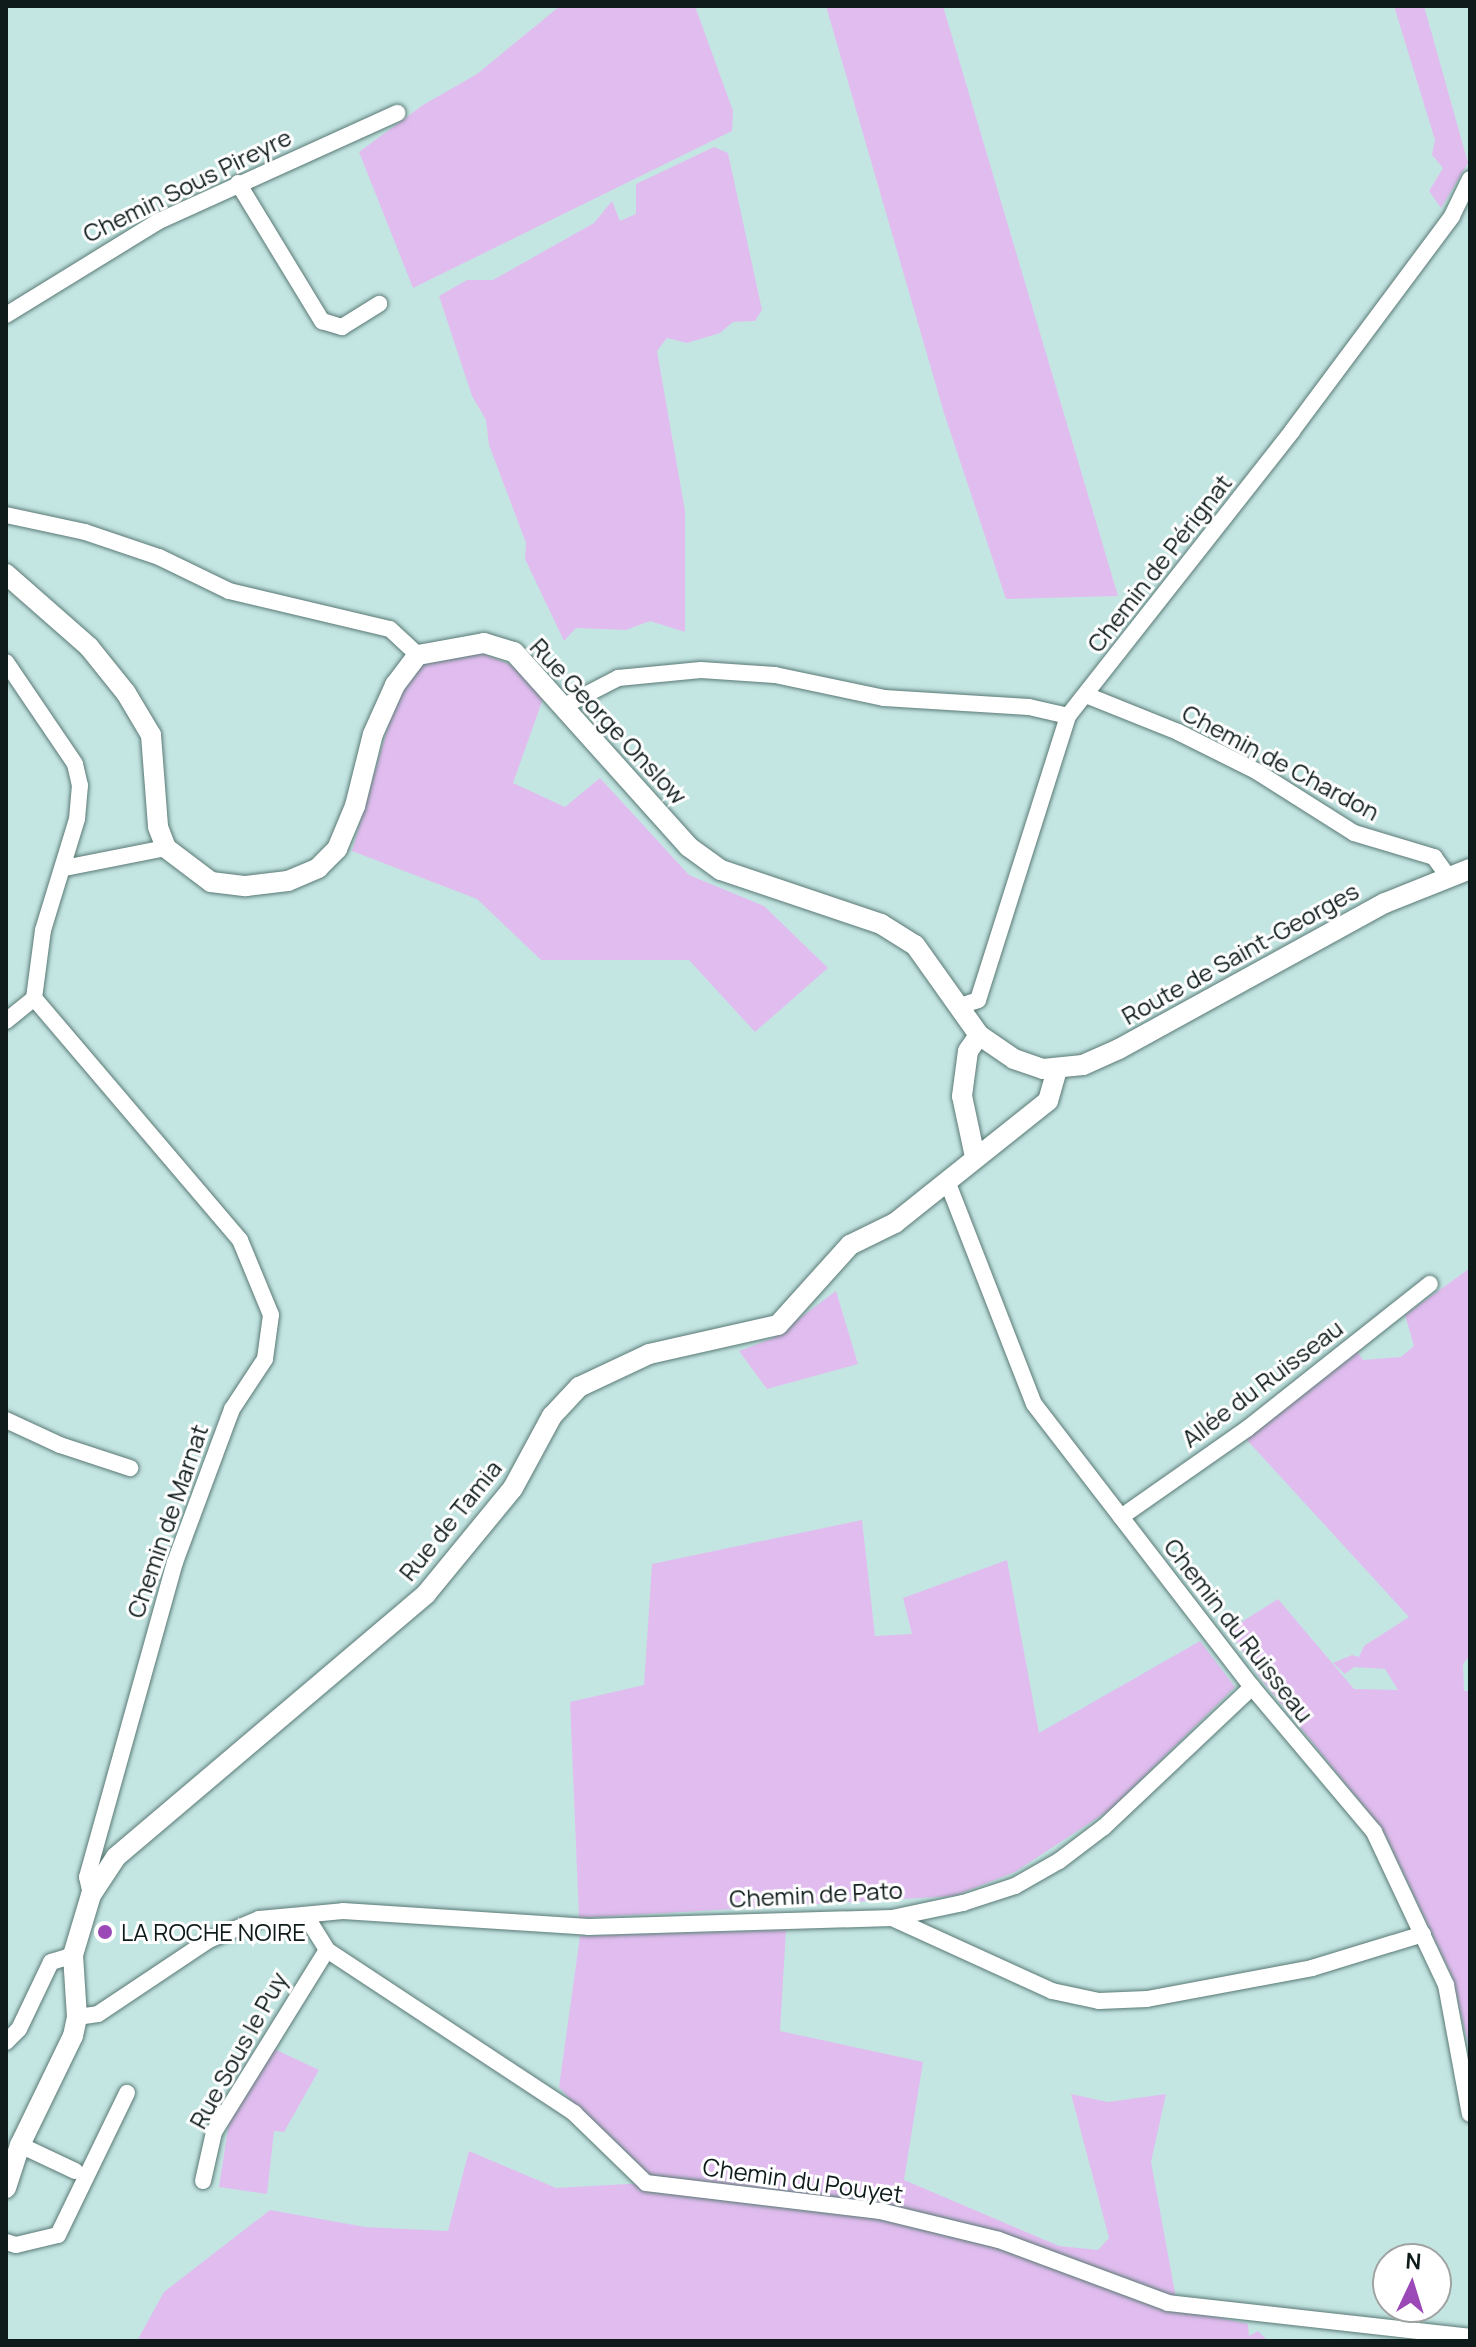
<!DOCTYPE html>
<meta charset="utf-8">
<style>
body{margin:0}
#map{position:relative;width:1476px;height:2347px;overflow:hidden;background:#c4e6e3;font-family:Manrope,sans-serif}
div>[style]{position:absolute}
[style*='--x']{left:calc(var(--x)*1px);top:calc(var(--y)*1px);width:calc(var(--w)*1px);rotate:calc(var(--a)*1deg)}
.green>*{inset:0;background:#e1bdef}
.roads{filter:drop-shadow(0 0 2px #5a7975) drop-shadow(0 0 2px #5a7975)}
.minor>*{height:16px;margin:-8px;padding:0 8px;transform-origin:8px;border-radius:8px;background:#fff}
.tertiary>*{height:20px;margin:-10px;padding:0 10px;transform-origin:10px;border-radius:10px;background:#fff}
.dots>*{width:22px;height:22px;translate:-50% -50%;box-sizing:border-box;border:4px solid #fff;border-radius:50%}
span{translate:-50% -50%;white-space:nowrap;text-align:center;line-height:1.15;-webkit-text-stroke:6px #fff;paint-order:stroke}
.street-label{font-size:24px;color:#0e1b1a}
.poi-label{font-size:24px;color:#0e1b1a}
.left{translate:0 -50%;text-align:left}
.frame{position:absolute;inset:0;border:8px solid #0e1b1a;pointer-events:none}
.north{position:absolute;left:1372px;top:2243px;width:80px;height:80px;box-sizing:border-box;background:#fff;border:2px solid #9fa4a3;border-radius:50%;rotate:4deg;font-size:22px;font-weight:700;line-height:32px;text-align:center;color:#0e1b1a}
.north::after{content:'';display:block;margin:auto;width:28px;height:36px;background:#9c49b8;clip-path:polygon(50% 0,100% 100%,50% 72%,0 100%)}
</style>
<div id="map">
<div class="green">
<i style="clip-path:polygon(560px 6px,695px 6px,733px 111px,732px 131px,413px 288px,359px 152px,423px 105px,477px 74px)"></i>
<i style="clip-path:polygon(826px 6px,943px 6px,1118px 596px,1006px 599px,944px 413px)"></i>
<i style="clip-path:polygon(1394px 6px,1424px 6px,1468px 163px,1441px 208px,1429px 191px,1443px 168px,1432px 155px,1435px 140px)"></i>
<i style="clip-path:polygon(714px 147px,728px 153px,762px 310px,755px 321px,733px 322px,720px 333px,687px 343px,667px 338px,657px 351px,685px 511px,685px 632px,650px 621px,626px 630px,576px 628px,564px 641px,525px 559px,526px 543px,489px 445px,486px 420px,472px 396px,439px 296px,467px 280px,493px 280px,594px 223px,612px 201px,620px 221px,636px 214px,636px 184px)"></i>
<i style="clip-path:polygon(482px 653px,511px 665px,544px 696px,513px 783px,565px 807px,600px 778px,689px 875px,764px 906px,828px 968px,755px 1032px,689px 960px,541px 960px,477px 899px,352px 851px,395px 702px,420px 665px)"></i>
<i style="clip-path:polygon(1470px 1268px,1470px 1655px,1463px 1664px,1464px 1691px,1470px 1691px,1470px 2052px,1452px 1976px,1383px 1830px,1257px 1674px,1229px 1630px,1278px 1599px,1354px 1689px,1398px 1690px,1385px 1669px,1354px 1667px,1345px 1674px,1333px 1663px,1352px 1655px,1359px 1657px,1364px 1646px,1409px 1617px,1246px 1439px,1356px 1350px,1363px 1360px,1401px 1357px,1414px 1346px,1405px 1315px)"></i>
<i style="clip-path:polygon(836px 1291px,858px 1364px,767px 1389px,739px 1351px,773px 1338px)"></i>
<i style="clip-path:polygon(862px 1520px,875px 1636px,912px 1634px,903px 1598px,1007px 1560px,1039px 1733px,1200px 1641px,1235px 1687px,1111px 1809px,1015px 1872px,954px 1896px,579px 1918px,570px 1702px,644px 1685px,652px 1564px)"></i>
<i style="clip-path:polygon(786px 1930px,780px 2031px,923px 2062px,904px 2180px,1059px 2246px,1098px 2250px,1109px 2238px,1071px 2094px,1108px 2102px,1166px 2094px,1151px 2162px,1178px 2309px,1248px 2324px,1249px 2336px,1258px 2331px,1267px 2340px,1292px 2341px,137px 2341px,164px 2292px,270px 2210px,365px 2227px,448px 2231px,469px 2151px,556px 2188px,645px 2183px,559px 2087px,580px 1936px)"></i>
<i style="clip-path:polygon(270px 2047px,319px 2070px,284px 2132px,274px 2131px,267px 2194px,219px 2187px,229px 2122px)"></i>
</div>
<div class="roads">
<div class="minor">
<i style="--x:238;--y:183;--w:162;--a:58.7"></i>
<i style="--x:322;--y:321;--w:21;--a:17"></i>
<i style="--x:342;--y:327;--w:44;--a:-31.9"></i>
<i style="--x:6;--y:315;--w:177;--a:-31.6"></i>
<i style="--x:157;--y:222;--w:264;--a:-24.4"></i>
<i style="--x:6;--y:515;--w:81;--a:12.1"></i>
<i style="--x:85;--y:532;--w:78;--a:18.7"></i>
<i style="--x:159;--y:557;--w:78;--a:25.9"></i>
<i style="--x:229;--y:591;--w:165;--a:13.3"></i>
<i style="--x:390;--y:629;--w:38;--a:43"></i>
<i style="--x:6;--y:662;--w:123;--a:55.9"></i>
<i style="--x:75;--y:764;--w:22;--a:77"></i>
<i style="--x:80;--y:785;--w:34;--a:95"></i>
<i style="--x:77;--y:819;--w:116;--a:107"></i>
<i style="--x:43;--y:930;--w:69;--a:97.5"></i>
<i style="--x:1086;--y:695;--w:99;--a:21.9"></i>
<i style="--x:1178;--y:732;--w:87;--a:26.6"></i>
<i style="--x:1256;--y:771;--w:116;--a:32.3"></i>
<i style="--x:1354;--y:833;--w:84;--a:16.7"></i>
<i style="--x:1434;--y:857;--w:22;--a:54"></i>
<i style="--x:566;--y:705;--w:59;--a:-27.4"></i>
<i style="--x:618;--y:678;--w:83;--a:-5.5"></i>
<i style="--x:701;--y:670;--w:74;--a:3.9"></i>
<i style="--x:775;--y:675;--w:111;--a:11.9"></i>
<i style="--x:884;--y:698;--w:145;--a:3.6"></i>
<i style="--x:1029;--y:707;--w:40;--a:13"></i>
<i style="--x:64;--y:868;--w:104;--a:-11.1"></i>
<i style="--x:34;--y:998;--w:318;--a:49.6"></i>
<i style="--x:240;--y:1240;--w:81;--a:67.5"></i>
<i style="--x:271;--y:1315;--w:44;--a:97.8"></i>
<i style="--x:265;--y:1359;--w:60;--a:123.4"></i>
<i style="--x:232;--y:1409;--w:163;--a:110.4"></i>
<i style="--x:175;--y:1562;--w:327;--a:105.6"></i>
<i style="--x:87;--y:1877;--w:18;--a:77"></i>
<i style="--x:960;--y:1006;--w:19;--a:-18"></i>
<i style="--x:978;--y:1000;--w:298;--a:-72.4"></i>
<i style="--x:1068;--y:716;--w:362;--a:-51.8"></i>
<i style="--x:1292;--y:431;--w:268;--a:-53.3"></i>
<i style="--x:1452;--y:216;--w:41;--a:-64.1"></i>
<i style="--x:6;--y:1021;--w:36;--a:-39"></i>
<i style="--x:947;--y:1181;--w:239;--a:68.7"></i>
<i style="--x:1034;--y:1404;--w:357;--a:52.4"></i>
<i style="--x:1252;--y:1687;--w:189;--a:49.9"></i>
<i style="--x:1374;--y:1832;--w:169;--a:64.8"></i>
<i style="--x:1446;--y:1985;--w:131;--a:79.5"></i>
<i style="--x:6;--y:1420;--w:60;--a:24.8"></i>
<i style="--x:60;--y:1445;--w:74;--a:18.2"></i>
<i style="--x:1121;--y:1517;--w:155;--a:-35"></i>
<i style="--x:1248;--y:1428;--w:232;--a:-38.4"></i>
<i style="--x:306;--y:1916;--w:40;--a:58"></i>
<i style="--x:327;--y:1950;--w:296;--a:33.4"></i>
<i style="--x:574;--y:2113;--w:100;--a:44.2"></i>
<i style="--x:646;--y:2183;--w:236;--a:6.8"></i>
<i style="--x:880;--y:2211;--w:122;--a:13.7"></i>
<i style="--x:999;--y:2240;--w:180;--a:20.4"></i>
<i style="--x:1168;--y:2303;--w:304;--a:6.4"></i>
<i style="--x:892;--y:1918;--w:176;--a:24.5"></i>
<i style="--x:1052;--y:1991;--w:48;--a:12"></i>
<i style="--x:1099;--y:2001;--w:48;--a:-2.4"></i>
<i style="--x:1147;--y:1999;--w:168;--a:-10.6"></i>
<i style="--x:1312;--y:1968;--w:116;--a:-17"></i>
<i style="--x:77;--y:2017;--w:21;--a:-8"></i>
<i style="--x:98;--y:2014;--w:133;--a:-33.7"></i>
<i style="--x:209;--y:1940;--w:54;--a:-22.8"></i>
<i style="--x:259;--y:1919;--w:84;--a:-5.4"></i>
<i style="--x:343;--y:1911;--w:246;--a:3.7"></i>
<i style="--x:588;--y:1927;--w:304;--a:-1.7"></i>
<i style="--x:892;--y:1918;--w:73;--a:-11.9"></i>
<i style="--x:963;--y:1903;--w:55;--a:-18.1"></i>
<i style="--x:1015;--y:1886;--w:51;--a:-29.6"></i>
<i style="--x:1059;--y:1861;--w:56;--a:-37.1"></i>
<i style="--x:1104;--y:1827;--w:204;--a:-43.4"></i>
<i style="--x:6;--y:2042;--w:18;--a:-45"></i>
<i style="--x:19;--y:2029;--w:74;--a:-64.5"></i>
<i style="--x:51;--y:1962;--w:17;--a:-17"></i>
<i style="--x:67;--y:1957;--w:8;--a:40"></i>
<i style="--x:20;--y:2145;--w:61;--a:25.3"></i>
<i style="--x:203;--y:2181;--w:50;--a:-77.3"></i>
<i style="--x:214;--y:2132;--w:214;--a:-58.2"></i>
<i style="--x:6;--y:2242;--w:10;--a:17"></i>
<i style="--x:16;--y:2245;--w:43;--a:-13.4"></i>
<i style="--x:58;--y:2235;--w:158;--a:-64.1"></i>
</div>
<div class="tertiary">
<i style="--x:6;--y:574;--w:111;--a:41.3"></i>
<i style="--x:89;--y:647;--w:59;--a:51.2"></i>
<i style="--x:126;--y:693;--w:49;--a:59.2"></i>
<i style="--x:151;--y:735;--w:92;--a:85.6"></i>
<i style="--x:158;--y:827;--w:22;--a:69"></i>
<i style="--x:166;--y:848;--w:56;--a:37.1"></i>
<i style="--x:211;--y:882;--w:35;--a:7"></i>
<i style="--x:246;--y:886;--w:42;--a:-6.8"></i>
<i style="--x:288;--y:881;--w:33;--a:-23"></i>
<i style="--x:318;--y:868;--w:27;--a:-45"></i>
<i style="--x:337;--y:849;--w:47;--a:-67.3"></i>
<i style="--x:355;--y:806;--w:74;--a:-76"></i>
<i style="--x:373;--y:734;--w:54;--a:-65.8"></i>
<i style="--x:395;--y:685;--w:38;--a:-53"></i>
<i style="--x:418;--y:655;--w:67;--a:-10.3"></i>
<i style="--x:484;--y:643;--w:31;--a:17"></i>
<i style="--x:514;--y:652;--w:262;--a:48.1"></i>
<i style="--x:689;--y:847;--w:39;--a:36"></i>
<i style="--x:721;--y:870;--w:169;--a:18.6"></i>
<i style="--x:881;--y:924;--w:40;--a:32"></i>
<i style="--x:915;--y:945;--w:110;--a:54.6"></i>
<i style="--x:979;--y:1035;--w:42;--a:34.4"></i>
<i style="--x:1014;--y:1059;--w:31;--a:19"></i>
<i style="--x:1043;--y:1069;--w:40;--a:-5.7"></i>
<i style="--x:1083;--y:1065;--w:39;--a:-24"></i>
<i style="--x:1119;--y:1049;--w:303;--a:-28.8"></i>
<i style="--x:1385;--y:903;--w:92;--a:-21.8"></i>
<i style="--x:975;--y:1157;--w:62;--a:-102"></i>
<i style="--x:962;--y:1096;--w:45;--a:-82.4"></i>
<i style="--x:968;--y:1051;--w:19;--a:-55"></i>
<i style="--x:6;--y:2188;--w:45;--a:-72"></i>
<i style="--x:20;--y:2145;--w:121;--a:-64.1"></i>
<i style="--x:73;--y:2036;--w:19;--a:-78"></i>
<i style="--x:77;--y:2017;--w:62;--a:-93.7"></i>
<i style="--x:73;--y:1955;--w:63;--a:-73.3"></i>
<i style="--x:91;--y:1895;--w:45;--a:-56.7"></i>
<i style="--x:116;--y:1857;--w:407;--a:-40.3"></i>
<i style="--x:426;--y:1594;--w:137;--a:-50.6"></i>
<i style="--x:513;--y:1488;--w:82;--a:-61.6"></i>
<i style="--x:552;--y:1416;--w:40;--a:-47"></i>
<i style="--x:579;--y:1387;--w:77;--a:-25.2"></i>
<i style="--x:649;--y:1354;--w:132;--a:-12.7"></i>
<i style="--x:778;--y:1325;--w:108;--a:-48"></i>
<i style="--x:850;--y:1245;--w:50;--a:-26.1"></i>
<i style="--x:895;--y:1223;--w:196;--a:-38.6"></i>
<i style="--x:1048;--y:1101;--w:33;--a:-74"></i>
</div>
</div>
<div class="dots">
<i style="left:105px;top:1932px;background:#9c49b8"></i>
</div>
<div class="street-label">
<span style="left:187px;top:185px;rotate:-26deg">Chemin Sous Pireyre</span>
<span style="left:1159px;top:563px;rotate:-52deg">Chemin de Pérignat</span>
<span style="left:609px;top:721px;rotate:47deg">Rue George Onslow</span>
<span style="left:1281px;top:762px;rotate:28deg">Chemin de Chardon</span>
<span style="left:1240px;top:953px;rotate:-29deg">Route de Saint-Georges</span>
<span style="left:1262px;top:1383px;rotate:-37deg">Allée du Ruisseau</span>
<span style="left:450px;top:1520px;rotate:-51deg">Rue de Tamia</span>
<span style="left:167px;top:1521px;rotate:-71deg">Chemin de Marnat</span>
<span style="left:1239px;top:1630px;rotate:52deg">Chemin du Ruisseau</span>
<span style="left:816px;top:1894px;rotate:-3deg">Chemin de Pato</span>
<span style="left:238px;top:2050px;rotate:-61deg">Rue Sous le Puy</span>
<span style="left:803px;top:2180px;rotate:8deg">Chemin du Pouyet</span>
</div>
<div class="poi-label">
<span class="left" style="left:121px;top:1932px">LA ROCHE NOIRE</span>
</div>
<div class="frame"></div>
<div class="north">N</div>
</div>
